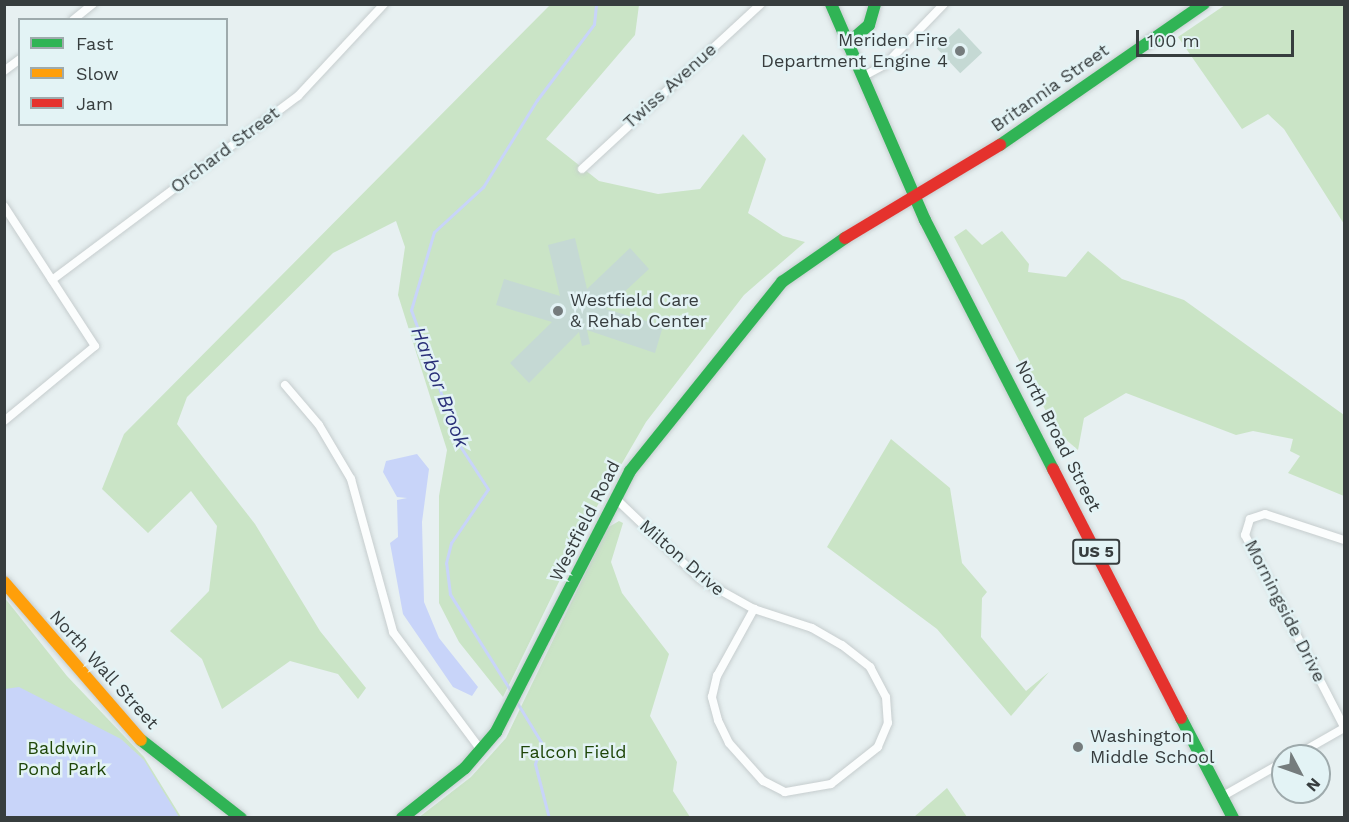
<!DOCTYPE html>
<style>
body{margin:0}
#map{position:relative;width:1349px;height:822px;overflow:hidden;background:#e7f0f1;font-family:"Work Sans",sans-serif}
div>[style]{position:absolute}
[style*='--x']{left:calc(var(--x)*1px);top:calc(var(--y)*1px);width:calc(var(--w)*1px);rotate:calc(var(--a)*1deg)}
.green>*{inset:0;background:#cae4c6}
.water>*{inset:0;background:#c8d4f9}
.stream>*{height:3px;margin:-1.5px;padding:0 1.5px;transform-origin:1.5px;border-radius:1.5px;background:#c8d4f9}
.building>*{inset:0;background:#c5d9d4;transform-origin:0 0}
.roads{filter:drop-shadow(0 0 2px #c6cdce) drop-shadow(0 0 2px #c6cdce)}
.street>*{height:8px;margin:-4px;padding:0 4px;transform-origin:4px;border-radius:4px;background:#fbfdfd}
.fast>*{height:12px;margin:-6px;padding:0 6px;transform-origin:6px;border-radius:6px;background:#30b455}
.slow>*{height:12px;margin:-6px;padding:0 6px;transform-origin:6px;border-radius:6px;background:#ff9f0a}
.jam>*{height:12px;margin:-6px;padding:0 6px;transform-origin:6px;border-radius:6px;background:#e5322d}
.dots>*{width:16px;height:16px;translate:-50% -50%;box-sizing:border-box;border:3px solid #e3f3f5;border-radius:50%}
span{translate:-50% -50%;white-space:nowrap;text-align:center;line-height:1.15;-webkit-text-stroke:5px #e3f3f5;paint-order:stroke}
.shield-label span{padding:2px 4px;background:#e3f3f5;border:2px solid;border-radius:4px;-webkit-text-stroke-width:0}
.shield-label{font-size:16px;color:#373d3e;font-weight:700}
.poi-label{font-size:18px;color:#373d3e}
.right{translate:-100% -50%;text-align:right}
.left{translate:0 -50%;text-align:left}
.street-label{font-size:18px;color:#373d3e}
.park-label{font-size:18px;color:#1f4609}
.water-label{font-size:20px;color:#2a3079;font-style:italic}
.frame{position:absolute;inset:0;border:6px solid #373d3e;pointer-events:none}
.legend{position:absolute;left:18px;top:18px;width:210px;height:108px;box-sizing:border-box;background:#e3f3f5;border:2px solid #9eaaac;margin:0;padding:8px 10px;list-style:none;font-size:18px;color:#373d3e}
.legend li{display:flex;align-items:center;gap:12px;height:30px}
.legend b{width:30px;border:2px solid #9eaaac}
.north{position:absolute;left:1271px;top:744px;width:60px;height:60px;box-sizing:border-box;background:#e3f3f5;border:2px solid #9eaaac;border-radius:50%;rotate:131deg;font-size:16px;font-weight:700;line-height:24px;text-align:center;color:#373d3e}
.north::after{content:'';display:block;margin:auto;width:21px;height:27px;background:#757c7d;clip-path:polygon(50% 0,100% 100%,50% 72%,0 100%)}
.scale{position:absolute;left:1136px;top:30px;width:158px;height:27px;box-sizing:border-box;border:3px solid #373d3e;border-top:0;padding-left:8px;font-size:18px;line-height:21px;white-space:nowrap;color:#373d3e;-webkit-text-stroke:4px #e3f3f5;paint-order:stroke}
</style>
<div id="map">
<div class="green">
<i style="clip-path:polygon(550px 5px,639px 5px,635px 35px,546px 139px,599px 181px,658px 194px,700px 189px,743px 134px,766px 159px,748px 213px,783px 236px,805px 242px,744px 295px,646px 422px,588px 522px,503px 697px,459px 642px,439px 603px,439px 496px,447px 450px,398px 295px,405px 247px,396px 221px,333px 253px,187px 397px,177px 424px,255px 524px,320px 631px,366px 688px,358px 699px,338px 674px,290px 661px,222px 709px,202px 659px,170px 631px,209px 591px,217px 526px,191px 491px,148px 533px,102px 489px,124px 434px)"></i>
<i style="clip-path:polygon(1225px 5px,1344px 5px,1344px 224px,1284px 129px,1268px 114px,1242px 129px,1178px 37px)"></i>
<i style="clip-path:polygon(966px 229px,982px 245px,1002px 231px,1029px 264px,1028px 272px,1066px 277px,1088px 251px,1122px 279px,1184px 300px,1344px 415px,1344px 496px,1288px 473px,1300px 456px,1290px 451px,1293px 439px,1253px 431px,1236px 435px,1126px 393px,1084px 418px,1078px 450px,1057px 432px,954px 237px)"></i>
<i style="clip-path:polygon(891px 439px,950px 488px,962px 563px,987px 592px,982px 598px,981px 637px,1026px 691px,1049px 672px,1011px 716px,937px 629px,827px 547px)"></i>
<i style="clip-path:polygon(619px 521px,623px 523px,611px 562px,622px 593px,669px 654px,650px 716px,677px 762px,673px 791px,690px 817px,418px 818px,471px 777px,506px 738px,607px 528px)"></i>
<i style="clip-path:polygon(4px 597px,67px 676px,144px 757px,181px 817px,5px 817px)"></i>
<i style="clip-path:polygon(947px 788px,967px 817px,914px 817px)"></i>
</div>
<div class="water">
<i style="clip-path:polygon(417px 454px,429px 469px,422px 522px,424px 602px,439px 638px,478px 687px,472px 696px,453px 687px,403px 614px,390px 543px,398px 537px,397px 500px,407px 498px,397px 497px,383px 472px,386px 461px)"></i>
<i style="clip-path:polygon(19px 687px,121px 739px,144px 760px,179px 817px,5px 817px,5px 689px)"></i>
</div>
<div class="stream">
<i style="--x:512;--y:693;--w:117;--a:-122.1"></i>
<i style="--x:450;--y:594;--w:31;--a:-97"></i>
<i style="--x:446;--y:563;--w:21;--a:-76"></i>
<i style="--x:451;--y:543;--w:65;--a:-55.6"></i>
<i style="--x:488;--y:489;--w:51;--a:-123.1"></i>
<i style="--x:460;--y:446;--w:145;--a:-109.8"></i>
<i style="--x:411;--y:310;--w:81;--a:-73.6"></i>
<i style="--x:434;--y:232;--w:67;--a:-42.6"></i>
<i style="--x:483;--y:187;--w:102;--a:-58.2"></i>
<i style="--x:537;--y:100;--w:95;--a:-53.1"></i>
<i style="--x:594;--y:24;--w:20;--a:-84"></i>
<i style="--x:516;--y:701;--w:48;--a:58.6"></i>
<i style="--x:541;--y:742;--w:23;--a:105"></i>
<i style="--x:535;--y:764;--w:56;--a:75.5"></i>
</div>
<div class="building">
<i style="left:959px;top:28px;width:34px;height:30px;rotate:47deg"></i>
<i style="clip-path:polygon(575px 238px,587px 289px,630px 248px,649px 269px,606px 309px,663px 326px,655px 353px,587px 330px,590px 344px,582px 346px,579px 332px,529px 383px,510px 363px,552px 322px,496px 305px,504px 279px,560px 296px,548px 245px)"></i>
</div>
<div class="roads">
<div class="street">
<i style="--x:73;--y:20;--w:26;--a:-39"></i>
<i style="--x:4;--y:71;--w:20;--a:-37"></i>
<i style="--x:862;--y:77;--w:26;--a:-28"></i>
<i style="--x:885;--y:65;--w:85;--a:-46"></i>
<i style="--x:582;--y:169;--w:243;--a:-42.7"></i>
<i style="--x:4;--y:206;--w:167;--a:57"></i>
<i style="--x:95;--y:346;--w:118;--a:140.5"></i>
<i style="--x:52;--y:280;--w:307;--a:-36.8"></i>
<i style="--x:298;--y:96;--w:126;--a:-46.9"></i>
<i style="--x:285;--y:385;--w:52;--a:49.6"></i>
<i style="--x:319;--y:425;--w:63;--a:59.3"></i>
<i style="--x:351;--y:479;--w:159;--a:74.6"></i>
<i style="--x:393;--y:632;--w:147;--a:53.3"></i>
<i style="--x:615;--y:498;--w:117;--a:43.6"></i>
<i style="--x:700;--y:579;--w:62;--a:29.1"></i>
<i style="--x:1344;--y:540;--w:83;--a:-161.8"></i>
<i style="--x:1265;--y:514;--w:16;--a:162"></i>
<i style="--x:1250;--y:519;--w:17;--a:107"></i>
<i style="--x:1245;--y:535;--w:216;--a:62.7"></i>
<i style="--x:754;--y:609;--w:61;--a:18.1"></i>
<i style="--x:812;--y:628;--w:34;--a:30"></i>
<i style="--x:842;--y:645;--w:36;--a:38"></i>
<i style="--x:870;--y:667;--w:34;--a:62"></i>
<i style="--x:886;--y:697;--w:26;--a:86"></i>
<i style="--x:888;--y:723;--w:26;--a:113"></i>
<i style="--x:878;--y:747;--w:60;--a:141.8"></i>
<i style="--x:831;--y:784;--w:47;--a:170.1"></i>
<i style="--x:785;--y:792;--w:25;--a:-153"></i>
<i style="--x:763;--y:781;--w:51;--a:-131.8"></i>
<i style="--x:729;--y:743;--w:25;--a:-116"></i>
<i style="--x:718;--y:720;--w:24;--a:-105"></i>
<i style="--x:712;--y:697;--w:22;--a:-77"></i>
<i style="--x:717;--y:676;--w:77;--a:-61.1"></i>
<i style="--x:1295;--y:756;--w:56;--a:-29.7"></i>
<i style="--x:1223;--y:796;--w:69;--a:-29.5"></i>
</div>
<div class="fast">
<i style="--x:831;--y:4;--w:236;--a:66.5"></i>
<i style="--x:925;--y:220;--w:280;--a:62.8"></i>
<i style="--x:847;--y:44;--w:29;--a:-41"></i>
<i style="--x:869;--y:25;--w:22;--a:-74"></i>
<i style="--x:1000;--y:145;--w:248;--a:-34.7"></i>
<i style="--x:1181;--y:718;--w:113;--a:62.5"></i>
<i style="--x:141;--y:740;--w:127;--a:38"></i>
<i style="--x:402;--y:818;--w:80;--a:-38.4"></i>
<i style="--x:465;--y:768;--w:48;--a:-49.3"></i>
<i style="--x:496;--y:732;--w:293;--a:-62.8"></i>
<i style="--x:630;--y:471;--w:243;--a:-51.2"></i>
<i style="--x:782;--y:282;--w:77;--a:-34.9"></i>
</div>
<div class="slow">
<i style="--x:4;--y:582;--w:209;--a:49.1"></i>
</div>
<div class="jam">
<i style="--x:845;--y:238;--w:181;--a:-31"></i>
<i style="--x:1053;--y:469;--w:280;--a:62.8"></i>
</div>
</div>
<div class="dots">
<i style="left:960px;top:51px;background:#757c7d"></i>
<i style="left:558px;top:311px;background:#757c7d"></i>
<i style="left:1078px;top:747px;background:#757c7d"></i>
</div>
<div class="shield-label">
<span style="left:1096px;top:552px">US 5</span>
</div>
<div class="poi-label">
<span class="right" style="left:948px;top:51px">Meriden Fire<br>Department Engine 4</span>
<span class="left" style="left:570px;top:311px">Westfield Care<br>&amp; Rehab Center</span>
<span class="left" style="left:1090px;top:747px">Washington<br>Middle School</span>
</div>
<div class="street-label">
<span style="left:670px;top:86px;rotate:-42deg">Twiss Avenue</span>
<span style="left:1050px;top:88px;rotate:-35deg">Britannia Street</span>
<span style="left:225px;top:150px;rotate:-37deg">Orchard Street</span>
<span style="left:1058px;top:436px;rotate:63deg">North Broad Street</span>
<span style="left:585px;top:521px;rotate:-63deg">Westfield Road</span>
<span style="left:682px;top:558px;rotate:41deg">Milton Drive</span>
<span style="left:1285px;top:611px;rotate:63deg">Morningside Drive</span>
<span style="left:104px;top:670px;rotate:48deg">North Wall Street</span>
</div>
<div class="park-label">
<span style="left:62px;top:759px">Baldwin<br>Pond Park</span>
<span style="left:573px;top:752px">Falcon Field</span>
</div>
<div class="water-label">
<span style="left:440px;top:387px;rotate:69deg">Harbor Brook</span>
</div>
<div class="frame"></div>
<ul class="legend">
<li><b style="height:8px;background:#30b455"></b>Fast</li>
<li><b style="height:8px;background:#ff9f0a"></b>Slow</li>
<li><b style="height:8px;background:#e5322d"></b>Jam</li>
</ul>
<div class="north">N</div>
<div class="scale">100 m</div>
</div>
